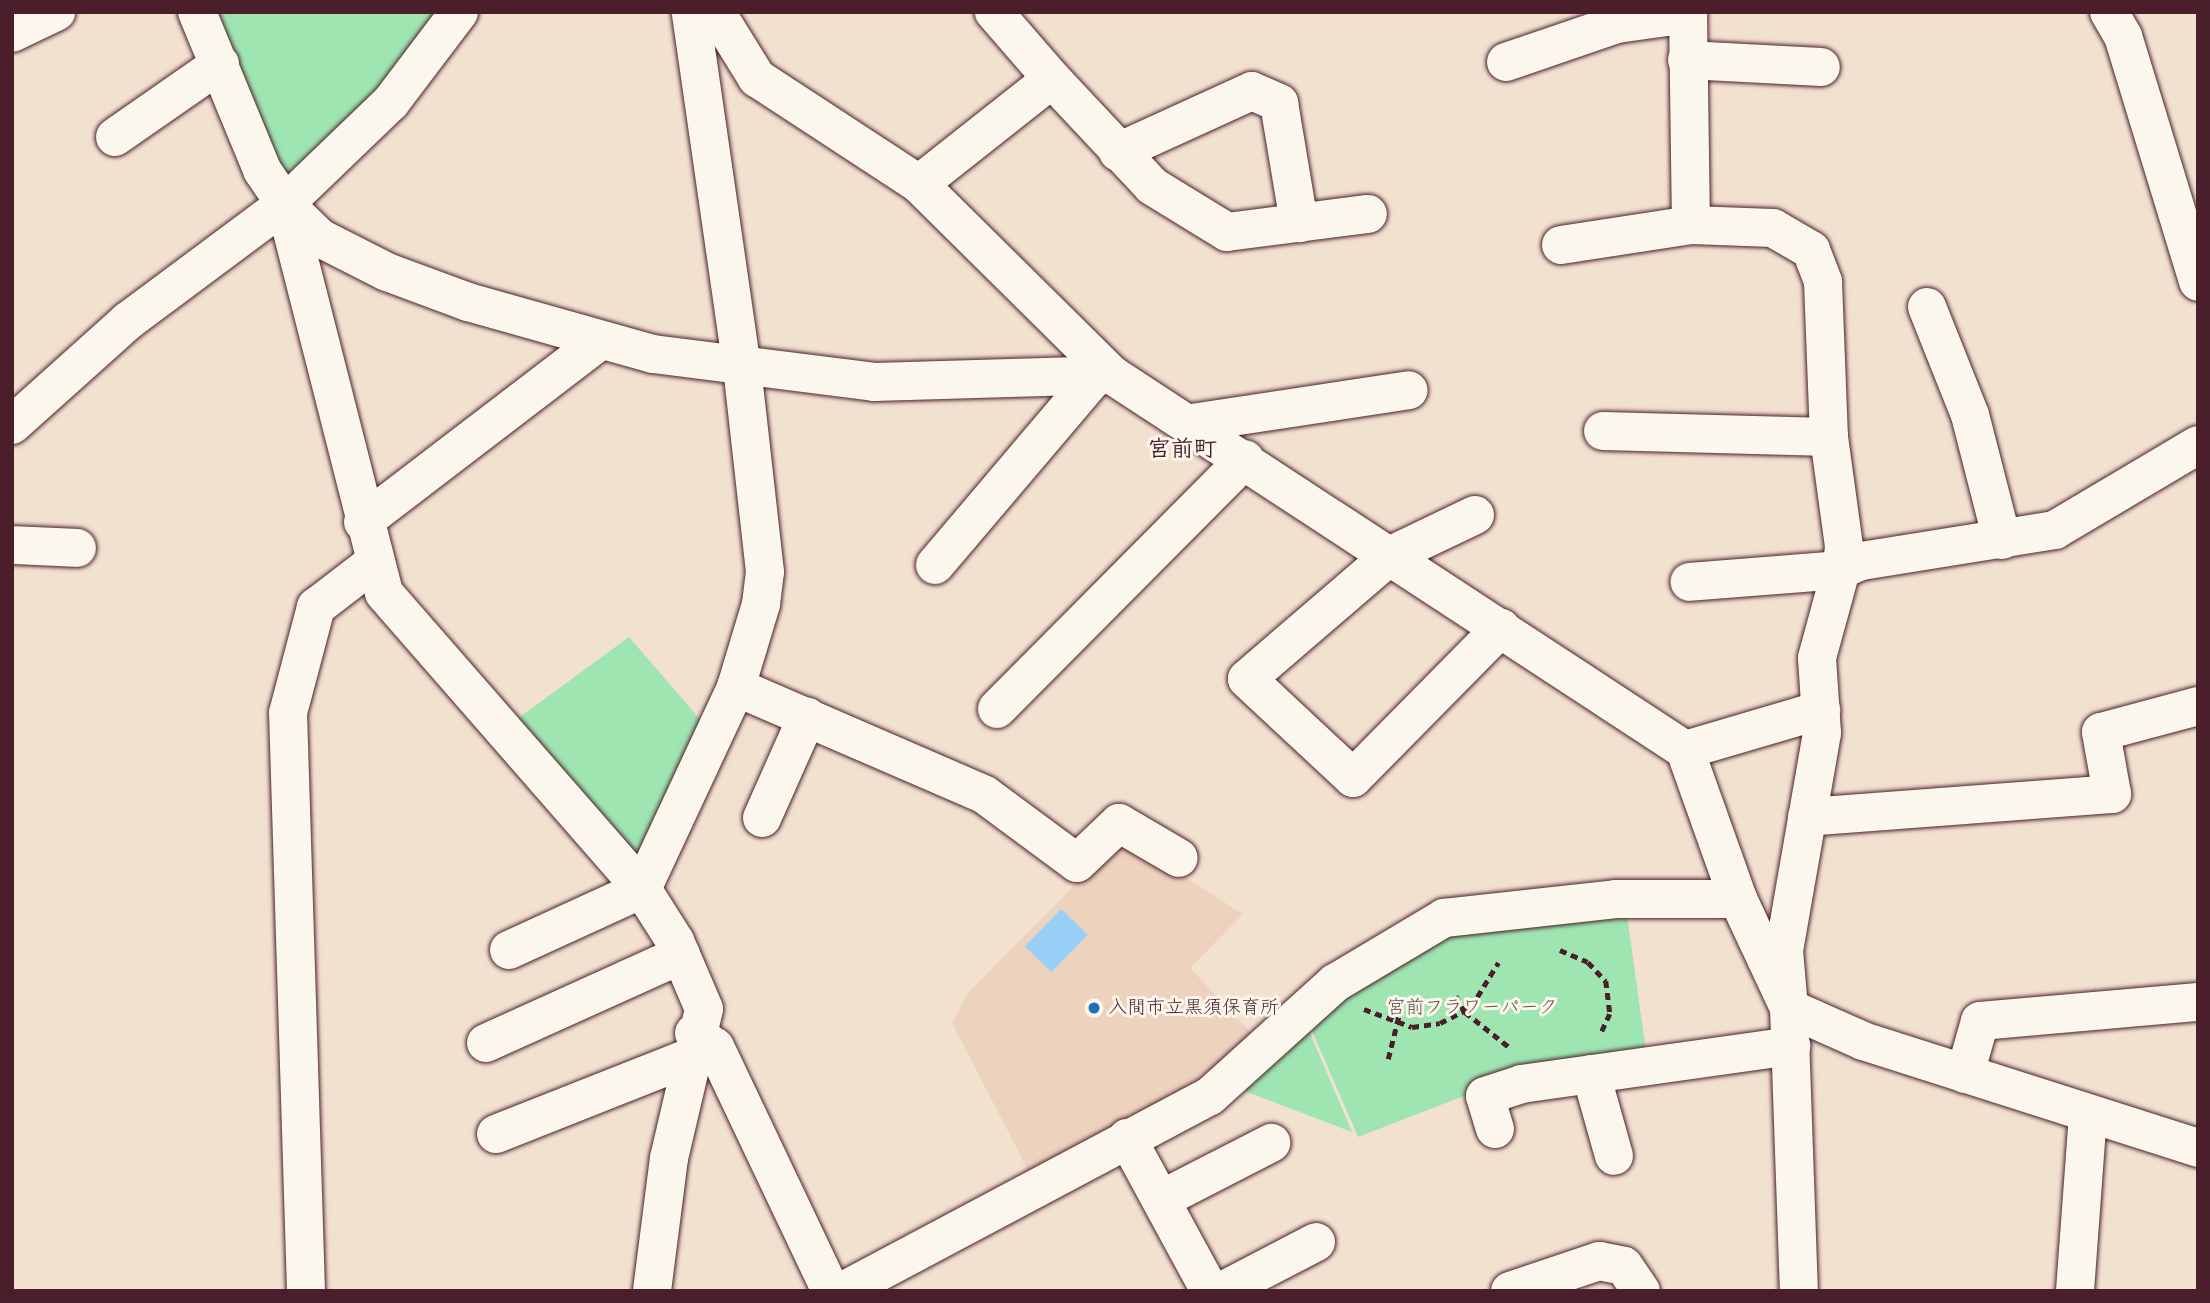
<!DOCTYPE html>
<meta charset="utf-8">
<style>
body{margin:0}
#map{position:relative;width:2210px;height:1303px;overflow:hidden;background:#f3e1d0;font-family:"Balsamiq Sans","Klee One",sans-serif}
div>[style]{position:absolute}
[style*='--x']{left:calc(var(--x)*1px);top:calc(var(--y)*1px);width:calc(var(--w)*1px);rotate:calc(var(--a)*1deg)}
.built>*{inset:0;background:#edd2bd}
.green>*{inset:0;background:#9fe5b1}
.water>*{inset:0;background:#97cff6;transform-origin:0 0}
.path>*{height:4.5px;margin-top:-2.25px;transform-origin:0;background:repeating-linear-gradient(90deg,#4a1f2b 0 7px,transparent 0 12px)}
.roads{filter:drop-shadow(0 0 2px #4a1f2b) drop-shadow(0 0 2px #4a1f2b)}
.minor>*{height:38px;margin:-19px;padding:0 19px;transform-origin:19px;border-radius:19px;background:#fbf7ec}
.dots>*{width:19px;height:19px;translate:-50% -50%;box-sizing:border-box;border:4px solid #fbf7ec;border-radius:50%}
span{translate:-50% -50%;white-space:nowrap;text-align:center;line-height:1.15;-webkit-text-stroke:6px #fbf7ec;paint-order:stroke}
.poi-label{font-size:19px;color:#4a1f2b}
.left{translate:0 -50%;text-align:left}
.park-label{font-size:19px;color:#5f504c}
.quarter-label{font-size:23px;color:#4a1f2b;font-weight:700}
.frame{position:absolute;inset:0;border:14px solid #4a1f2b;pointer-events:none}
</style>
<div id="map">
<div class="built">
<i style="clip-path:polygon(1122px 837px,1243px 914px,1190px 968px,1256px 1038px,1216px 1075px,1031px 1176px,952px 1023px,968px 993px)"></i>
</div>
<div class="green">
<i style="clip-path:polygon(211px 12px,441px 12px,387px 89px,291px 179px,280px 180px)"></i>
<i style="clip-path:polygon(629px 637px,706px 726px,633px 862px,513px 722px)"></i>
<i style="clip-path:polygon(1627px 915px,1646px 1051px,1487px 1087px,1358px 1137px,1309px 1024px,1344px 995px,1445px 934px)"></i>
<i style="clip-path:polygon(1307px 1026px,1352px 1132px,1242px 1090px)"></i>
</div>
<div class="water">
<i style="left:1061px;top:909px;width:37px;height:52px;rotate:44deg"></i>
</div>
<div class="path">
<i style="--x:1560;--y:950;--w:30;--a:23"></i>
<i style="--x:1588;--y:962;--w:26;--a:47"></i>
<i style="--x:1606;--y:981;--w:33;--a:83"></i>
<i style="--x:1610;--y:1014;--w:23;--a:115"></i>
<i style="--x:1456;--y:996;--w:18;--a:61"></i>
<i style="--x:1465;--y:1012;--w:56;--a:38.5"></i>
<i style="--x:1364;--y:1009;--w:51;--a:20.6"></i>
<i style="--x:1412;--y:1027;--w:28;--a:-8"></i>
<i style="--x:1440;--y:1023;--w:35;--a:-27"></i>
<i style="--x:1471;--y:1007;--w:52;--a:-58.5"></i>
<i style="--x:1388;--y:1059;--w:49;--a:-76"></i>
</div>
<div class="roads">
<div class="minor">
<i style="--x:197;--y:12;--w:171;--a:67.6"></i>
<i style="--x:262;--y:170;--w:41;--a:55.9"></i>
<i style="--x:285;--y:204;--w:401;--a:75.7"></i>
<i style="--x:384;--y:593;--w:393;--a:48.9"></i>
<i style="--x:642;--y:889;--w:62;--a:57.6"></i>
<i style="--x:675;--y:941;--w:74;--a:66.9"></i>
<i style="--x:704;--y:1009;--w:153;--a:103.2"></i>
<i style="--x:669;--y:1158;--w:134;--a:97.3"></i>
<i style="--x:716;--y:12;--w:78;--a:58.2"></i>
<i style="--x:757;--y:78;--w:194;--a:33.2"></i>
<i style="--x:919;--y:184;--w:272;--a:44.7"></i>
<i style="--x:1112;--y:375;--w:685;--a:33.2"></i>
<i style="--x:1685;--y:750;--w:158;--a:70.4"></i>
<i style="--x:1738;--y:899;--w:120;--a:64.9"></i>
<i style="--x:1789;--y:1008;--w:283;--a:88"></i>
<i style="--x:1688;--y:12;--w:213;--a:89.2"></i>
<i style="--x:1691;--y:225;--w:82;--a:2.1"></i>
<i style="--x:1773;--y:228;--w:44;--a:30.1"></i>
<i style="--x:1811;--y:250;--w:34;--a:69"></i>
<i style="--x:1823;--y:282;--w:155;--a:87.8"></i>
<i style="--x:1829;--y:437;--w:111;--a:82.2"></i>
<i style="--x:1844;--y:547;--w:23;--a:97"></i>
<i style="--x:1841;--y:570;--w:152;--a:175.5"></i>
<i style="--x:2109;--y:12;--w:28;--a:60"></i>
<i style="--x:2123;--y:36;--w:257;--a:73"></i>
<i style="--x:12;--y:33;--w:49;--a:-25.5"></i>
<i style="--x:1687;--y:60;--w:134;--a:3"></i>
<i style="--x:1506;--y:62;--w:117;--a:-18.9"></i>
<i style="--x:1617;--y:24;--w:72;--a:-8"></i>
<i style="--x:1052;--y:79;--w:146;--a:46.9"></i>
<i style="--x:1152;--y:186;--w:88;--a:31.5"></i>
<i style="--x:1227;--y:232;--w:142;--a:-7.3"></i>
<i style="--x:115;--y:137;--w:128;--a:-34.8"></i>
<i style="--x:1118;--y:152;--w:147;--a:-24.5"></i>
<i style="--x:1252;--y:91;--w:30;--a:24"></i>
<i style="--x:1279;--y:103;--w:122;--a:80.5"></i>
<i style="--x:919;--y:184;--w:169;--a:-38.3"></i>
<i style="--x:1052;--y:79;--w:89;--a:-130.9"></i>
<i style="--x:285;--y:204;--w:49;--a:44.2"></i>
<i style="--x:320;--y:238;--w:75;--a:26.9"></i>
<i style="--x:387;--y:272;--w:86;--a:20.3"></i>
<i style="--x:468;--y:302;--w:192;--a:15.7"></i>
<i style="--x:653;--y:354;--w:223;--a:7.2"></i>
<i style="--x:874;--y:382;--w:238;--a:-1.7"></i>
<i style="--x:1561;--y:245;--w:132;--a:-8.7"></i>
<i style="--x:1927;--y:307;--w:116;--a:68.3"></i>
<i style="--x:1970;--y:415;--w:129;--a:75.6"></i>
<i style="--x:1192;--y:423;--w:219;--a:-8.6"></i>
<i style="--x:12;--y:425;--w:156;--a:-41.9"></i>
<i style="--x:128;--y:321;--w:196;--a:-36.7"></i>
<i style="--x:285;--y:204;--w:147;--a:-43.9"></i>
<i style="--x:391;--y:102;--w:113;--a:-52.9"></i>
<i style="--x:1603;--y:431;--w:226;--a:1.5"></i>
<i style="--x:2198;--y:445;--w:166;--a:149.3"></i>
<i style="--x:2055;--y:530;--w:196;--a:170.9"></i>
<i style="--x:1861;--y:561;--w:22;--a:156"></i>
<i style="--x:1841;--y:570;--w:91;--a:105.3"></i>
<i style="--x:1817;--y:658;--w:75;--a:86.2"></i>
<i style="--x:1822;--y:733;--w:220;--a:99.9"></i>
<i style="--x:1784;--y:950;--w:58;--a:85.1"></i>
<i style="--x:1789;--y:1008;--w:81;--a:24"></i>
<i style="--x:1863;--y:1041;--w:352;--a:17.7"></i>
<i style="--x:1475;--y:515;--w:93;--a:154.5"></i>
<i style="--x:1391;--y:555;--w:190;--a:139.3"></i>
<i style="--x:1247;--y:679;--w:145;--a:43"></i>
<i style="--x:1353;--y:778;--w:211;--a:-45.4"></i>
<i style="--x:363;--y:522;--w:298;--a:-37.4"></i>
<i style="--x:12;--y:545;--w:65;--a:2.6"></i>
<i style="--x:935;--y:565;--w:249;--a:-49.7"></i>
<i style="--x:736;--y:687;--w:271;--a:23.4"></i>
<i style="--x:985;--y:795;--w:114;--a:36.5"></i>
<i style="--x:1077;--y:863;--w:58;--a:-43.6"></i>
<i style="--x:1119;--y:823;--w:69;--a:30.3"></i>
<i style="--x:997;--y:709;--w:352;--a:-45.2"></i>
<i style="--x:1685;--y:750;--w:142;--a:-16.4"></i>
<i style="--x:1807;--y:817;--w:306;--a:-4.3"></i>
<i style="--x:2112;--y:794;--w:63;--a:-100.1"></i>
<i style="--x:2101;--y:732;--w:100;--a:-15"></i>
<i style="--x:762;--y:818;--w:111;--a:-66"></i>
<i style="--x:509;--y:950;--w:146;--a:-24.6"></i>
<i style="--x:642;--y:889;--w:223;--a:-65"></i>
<i style="--x:736;--y:687;--w:87;--a:-73.2"></i>
<i style="--x:761;--y:604;--w:32;--a:-83"></i>
<i style="--x:765;--y:572;--w:205;--a:-96.4"></i>
<i style="--x:742;--y:368;--w:360;--a:-98.2"></i>
<i style="--x:694;--y:1033;--w:25;--a:34"></i>
<i style="--x:715;--y:1047;--w:270;--a:64.6"></i>
<i style="--x:486;--y:1043;--w:214;--a:-24.3"></i>
<i style="--x:1591;--y:1074;--w:85;--a:74.3"></i>
<i style="--x:1965;--y:1074;--w:55;--a:-74.2"></i>
<i style="--x:1980;--y:1021;--w:219;--a:-5"></i>
<i style="--x:1495;--y:1129;--w:34;--a:-107"></i>
<i style="--x:1485;--y:1096;--w:38;--a:-18"></i>
<i style="--x:1521;--y:1084;--w:273;--a:-8"></i>
<i style="--x:496;--y:1134;--w:209;--a:-21.6"></i>
<i style="--x:1127;--y:1138;--w:174;--a:61.5"></i>
<i style="--x:1162;--y:1199;--w:123;--a:-27.2"></i>
<i style="--x:306;--y:1291;--w:578;--a:-91.78"></i>
<i style="--x:288;--y:713;--w:110;--a:-75.2"></i>
<i style="--x:316;--y:607;--w:71;--a:-37.5"></i>
<i style="--x:843;--y:1291;--w:416;--a:-28"></i>
<i style="--x:1210;--y:1096;--w:169;--a:-42.1"></i>
<i style="--x:1335;--y:983;--w:127;--a:-30.8"></i>
<i style="--x:1444;--y:918;--w:173;--a:-6.3"></i>
<i style="--x:1616;--y:899;--w:122;--a:0"></i>
<i style="--x:1222;--y:1291;--w:106;--a:-27.5"></i>
<i style="--x:1510;--y:1291;--w:94;--a:-18.6"></i>
<i style="--x:1599;--y:1261;--w:25;--a:11"></i>
<i style="--x:1624;--y:1266;--w:30;--a:56"></i>
<i style="--x:2075;--y:1291;--w:176;--a:-85.8"></i>
</div>
</div>
<div class="dots">
<i style="left:1094px;top:1008px;background:#1f6fb2"></i>
</div>
<div class="poi-label">
<span class="left" style="left:1108px;top:1008px">入間市立黒須保育所</span>
</div>
<div class="park-label">
<span style="left:1472px;top:1008px">宮前フラワーパーク</span>
</div>
<div class="quarter-label">
<span style="left:1182px;top:449px">宮前町</span>
</div>
<div class="frame"></div>
</div>
